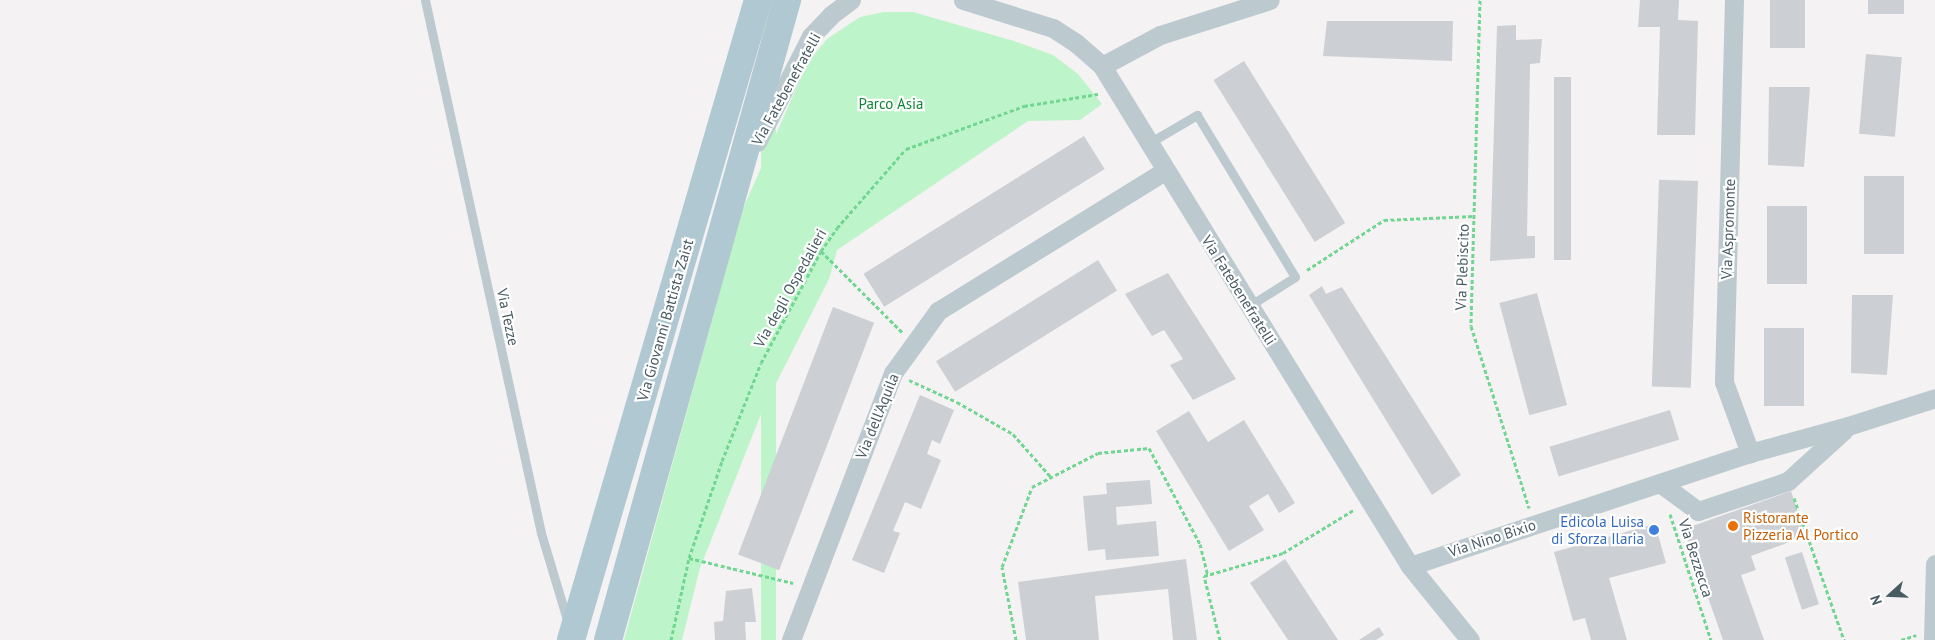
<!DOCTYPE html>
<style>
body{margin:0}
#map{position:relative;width:1935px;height:640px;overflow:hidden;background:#f4f2f2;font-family:"PT Sans",sans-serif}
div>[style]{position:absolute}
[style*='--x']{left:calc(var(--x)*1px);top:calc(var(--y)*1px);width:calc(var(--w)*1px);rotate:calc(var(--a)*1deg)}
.green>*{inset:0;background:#bef4c9;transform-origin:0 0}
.building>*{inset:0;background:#ccd0d5;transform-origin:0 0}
.path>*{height:3px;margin-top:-1.5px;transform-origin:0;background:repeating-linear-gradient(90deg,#72d693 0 4px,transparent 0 6.5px)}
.lane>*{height:9px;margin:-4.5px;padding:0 4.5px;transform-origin:4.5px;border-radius:4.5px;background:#bccacf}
.street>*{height:19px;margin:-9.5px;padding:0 9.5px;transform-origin:9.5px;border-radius:9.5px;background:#bccacf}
.primary>*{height:28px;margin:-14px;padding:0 14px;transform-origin:14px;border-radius:14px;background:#b0c8d2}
.dots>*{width:14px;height:14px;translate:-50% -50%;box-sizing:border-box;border:2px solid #fff;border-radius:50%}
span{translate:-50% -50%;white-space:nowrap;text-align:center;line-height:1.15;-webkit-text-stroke:4.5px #fff;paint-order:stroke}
.street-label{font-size:15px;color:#485a62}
.park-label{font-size:15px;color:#0f8635}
.food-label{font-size:15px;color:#c56008}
.left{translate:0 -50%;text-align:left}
.shop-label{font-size:15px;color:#366cbe}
.right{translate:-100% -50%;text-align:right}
.north{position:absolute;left:1865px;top:570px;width:50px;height:50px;-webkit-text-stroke:4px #fff;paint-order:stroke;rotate:250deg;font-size:14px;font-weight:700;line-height:20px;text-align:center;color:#485a62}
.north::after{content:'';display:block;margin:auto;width:18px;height:22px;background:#485a62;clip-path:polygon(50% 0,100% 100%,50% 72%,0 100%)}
</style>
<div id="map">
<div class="green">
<i style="left:761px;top:0;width:15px;height:665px"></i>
<i style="clip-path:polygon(884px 12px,913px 12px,1014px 41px,1053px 55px,1078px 74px,1102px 104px,1080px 120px,1028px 121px,837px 250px,829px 279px,763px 409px,700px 568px,682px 640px,624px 640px,742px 211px,808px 62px,827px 39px,860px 17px)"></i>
</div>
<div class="building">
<i style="clip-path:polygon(1640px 0,1679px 0,1678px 20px,1698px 21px,1695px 135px,1657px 135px,1660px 27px,1638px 27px)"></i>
<i style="left:1770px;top:0;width:35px;height:48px"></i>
<i style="left:1868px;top:0;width:36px;height:14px"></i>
<i style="clip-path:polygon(1327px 21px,1453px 21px,1452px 61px,1323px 56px)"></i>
<i style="clip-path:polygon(1516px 25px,1516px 40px,1542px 39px,1540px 63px,1530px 64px,1527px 236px,1535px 236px,1535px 258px,1490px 261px,1497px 26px)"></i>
<i style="left:1866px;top:54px;width:36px;height:80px;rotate:5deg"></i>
<i style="left:1244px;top:61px;width:191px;height:36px;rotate:58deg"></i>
<i style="left:1554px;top:77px;width:17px;height:183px"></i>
<i style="clip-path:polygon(1769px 87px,1810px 87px,1804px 167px,1768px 165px)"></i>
<i style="left:1084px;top:136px;width:39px;height:260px;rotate:58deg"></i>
<i style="left:1864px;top:176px;width:40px;height:78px"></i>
<i style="left:1698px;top:181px;width:207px;height:39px;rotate:92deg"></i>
<i style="left:1767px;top:206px;width:40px;height:78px"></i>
<i style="left:1098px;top:260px;width:36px;height:191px;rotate:58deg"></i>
<i style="clip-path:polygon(1168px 273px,1236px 379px,1193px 400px,1170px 365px,1183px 359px,1164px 330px,1152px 336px,1125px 294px)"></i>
<i style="clip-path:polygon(1322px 286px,1326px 294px,1342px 287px,1461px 475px,1432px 495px,1309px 295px)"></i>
<i style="left:1537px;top:293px;width:116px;height:39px;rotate:75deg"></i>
<i style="clip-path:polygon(1852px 295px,1893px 295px,1887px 375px,1851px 373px)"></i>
<i style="left:833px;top:307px;width:44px;height:265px;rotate:21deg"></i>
<i style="left:1764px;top:328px;width:40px;height:78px"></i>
<i style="clip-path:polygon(920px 395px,954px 410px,940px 444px,932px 440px,927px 454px,941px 460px,921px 509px,905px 502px,893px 531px,900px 533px,884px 573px,852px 560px)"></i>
<i style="left:1670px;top:410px;width:31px;height:126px;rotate:73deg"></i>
<i style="clip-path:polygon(1189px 411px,1208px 442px,1244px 420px,1295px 503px,1279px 513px,1268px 494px,1249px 506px,1264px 530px,1229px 551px,1156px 431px)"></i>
<i style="clip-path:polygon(1150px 480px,1152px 504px,1116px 507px,1117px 525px,1156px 521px,1159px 556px,1106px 560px,1105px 549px,1088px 551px,1083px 496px,1107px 494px,1106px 483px)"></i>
<i style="clip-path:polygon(1791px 491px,1806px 536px,1751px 556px,1756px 570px,1741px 575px,1764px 640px,1723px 640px,1684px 529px)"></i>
<i style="clip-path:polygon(1655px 524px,1666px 563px,1609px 578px,1627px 640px,1591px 640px,1585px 618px,1573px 621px,1554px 552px)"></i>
<i style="left:1802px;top:552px;width:55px;height:18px;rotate:72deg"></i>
<i style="clip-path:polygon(1186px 559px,1197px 640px,1173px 640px,1168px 589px,1095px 596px,1099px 640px,1026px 640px,1018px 582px)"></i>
<i style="clip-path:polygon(1285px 559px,1338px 640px,1288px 640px,1250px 583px)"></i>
<i style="clip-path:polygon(752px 588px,756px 622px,745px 622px,746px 640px,715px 640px,714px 622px,723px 621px,726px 591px)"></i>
<i style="clip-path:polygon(1379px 627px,1384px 635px,1376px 640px,1359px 640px)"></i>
</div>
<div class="path">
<i style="--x:1480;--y:0;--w:326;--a:91.6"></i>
<i style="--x:1471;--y:326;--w:191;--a:72.3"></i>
<i style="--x:821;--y:251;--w:115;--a:45"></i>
<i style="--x:1307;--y:270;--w:92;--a:-33"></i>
<i style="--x:1384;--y:220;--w:90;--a:-2.5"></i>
<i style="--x:909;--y:380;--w:53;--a:24.6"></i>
<i style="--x:957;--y:402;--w:64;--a:29.7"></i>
<i style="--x:1013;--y:434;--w:57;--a:48.5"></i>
<i style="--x:1794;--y:498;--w:151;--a:70.6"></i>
<i style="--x:1670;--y:514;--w:133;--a:72"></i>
<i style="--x:689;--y:558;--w:107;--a:13.5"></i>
<i style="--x:671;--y:640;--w:84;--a:-77.6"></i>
<i style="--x:689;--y:558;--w:102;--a:-71.2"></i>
<i style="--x:722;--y:461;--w:105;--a:-68.3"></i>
<i style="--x:761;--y:363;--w:127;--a:-61.8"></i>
<i style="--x:821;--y:251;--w:28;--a:-55"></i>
<i style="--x:837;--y:228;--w:105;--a:-48.9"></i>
<i style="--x:906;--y:149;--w:126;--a:-20"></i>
<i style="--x:1024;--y:106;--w:75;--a:-9.2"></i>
<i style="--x:1016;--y:640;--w:74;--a:-100.9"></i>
<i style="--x:1002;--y:567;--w:85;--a:-69.4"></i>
<i style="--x:1032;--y:487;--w:74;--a:-27.3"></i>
<i style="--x:1098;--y:453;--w:51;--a:-5.6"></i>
<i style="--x:1149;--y:448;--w:109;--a:62"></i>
<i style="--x:1200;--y:544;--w:32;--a:76"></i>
<i style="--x:1220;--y:640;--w:66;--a:-104"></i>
<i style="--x:1204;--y:576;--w:82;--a:-16.2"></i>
<i style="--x:1283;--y:553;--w:84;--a:-31.4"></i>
<i style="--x:1901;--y:640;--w:16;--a:-18"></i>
</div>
<div class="lane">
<i style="--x:425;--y:0;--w:545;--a:77.72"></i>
<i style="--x:541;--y:533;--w:94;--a:73.3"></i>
<i style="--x:1149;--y:143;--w:56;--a:-30.3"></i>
<i style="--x:1197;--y:115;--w:189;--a:58.8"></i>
<i style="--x:1295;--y:277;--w:54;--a:147.8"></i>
</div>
<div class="street">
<i style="--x:963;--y:0;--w:94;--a:17.3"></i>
<i style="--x:1053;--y:28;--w:27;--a:33"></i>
<i style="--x:1076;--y:43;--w:35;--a:41"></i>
<i style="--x:1102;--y:66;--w:587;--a:58.37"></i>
<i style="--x:1410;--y:566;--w:95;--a:51"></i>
<i style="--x:1734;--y:0;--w:382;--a:91.5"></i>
<i style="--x:1724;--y:382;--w:76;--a:69.9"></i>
<i style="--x:1102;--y:66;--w:66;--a:-28.1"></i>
<i style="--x:1160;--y:35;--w:115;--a:-17.7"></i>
<i style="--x:757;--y:142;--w:119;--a:-63"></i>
<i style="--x:811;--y:36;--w:29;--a:-46"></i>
<i style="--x:831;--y:15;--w:25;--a:-37"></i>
<i style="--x:1660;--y:483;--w:47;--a:36.4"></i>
<i style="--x:1698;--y:511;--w:95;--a:-18.4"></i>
<i style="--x:1788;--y:481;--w:76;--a:-42.3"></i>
<i style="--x:1410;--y:566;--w:358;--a:-18.4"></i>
<i style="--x:1750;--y:453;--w:102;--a:-15.4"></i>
<i style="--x:1848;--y:426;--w:91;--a:-17.8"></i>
<i style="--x:791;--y:640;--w:286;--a:-69.1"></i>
<i style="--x:893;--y:373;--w:77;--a:-54"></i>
<i style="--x:938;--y:311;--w:267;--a:-31.7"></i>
<i style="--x:1933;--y:640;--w:76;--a:-88.5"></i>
</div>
<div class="primary">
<i style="--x:571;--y:640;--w:667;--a:-73.71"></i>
<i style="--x:608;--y:640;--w:665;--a:-74.37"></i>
</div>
<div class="dots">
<i style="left:1733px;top:526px;background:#e8710a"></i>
<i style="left:1654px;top:530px;background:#3f7fe0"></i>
</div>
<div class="street-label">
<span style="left:786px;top:89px;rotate:-61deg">Via Fatebenefratelli</span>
<span style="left:1728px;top:229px;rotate:-88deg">Via Aspromonte</span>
<span style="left:1462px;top:267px;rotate:-88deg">Via Plebiscito</span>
<span style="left:790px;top:288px;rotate:-61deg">Via degli Ospedalieri</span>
<span style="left:1239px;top:290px;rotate:58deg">Via Fatebenefratelli</span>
<span style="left:508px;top:317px;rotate:78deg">Via Tezze</span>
<span style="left:665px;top:320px;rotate:-74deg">Via Giovanni Battista Zaist</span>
<span style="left:877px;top:416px;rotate:-68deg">Via dell'Aquila</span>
<span style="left:1492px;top:538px;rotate:-18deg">Via Nino Bixio</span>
<span style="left:1696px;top:558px;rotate:72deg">Via Bezzecca</span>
</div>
<div class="park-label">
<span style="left:891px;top:104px">Parco Asia</span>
</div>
<div class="food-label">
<span class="left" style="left:1743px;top:526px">Ristorante<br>Pizzeria Al Portico</span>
</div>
<div class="shop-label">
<span class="right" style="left:1644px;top:530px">Edicola Luisa<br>di Sforza Ilaria</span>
</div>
<div class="north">N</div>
</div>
